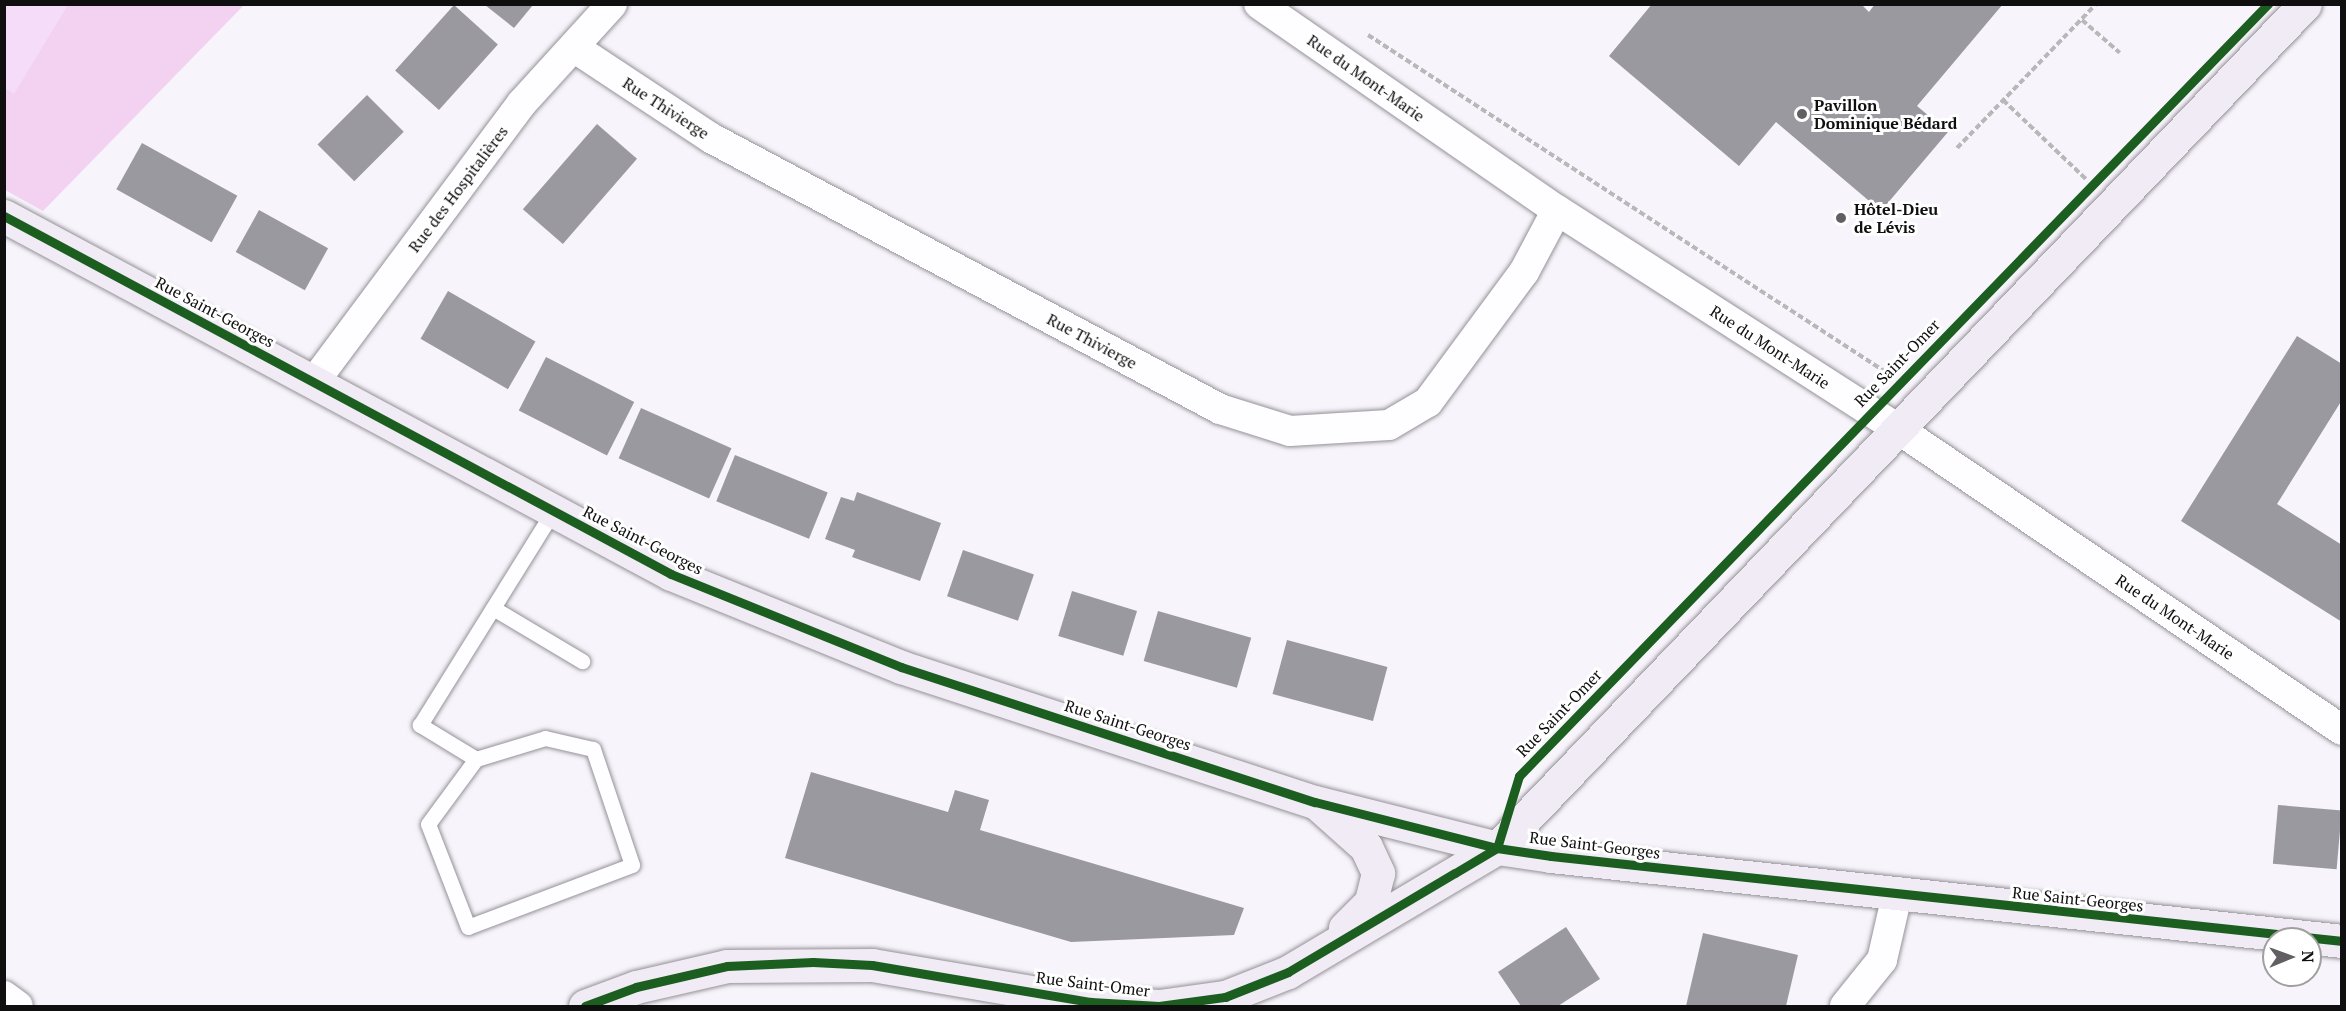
<!DOCTYPE html>
<meta charset="utf-8">
<style>
body{margin:0}
#map{position:relative;width:2346px;height:1011px;overflow:hidden;background:#f8f4fc;font-family:"PT Serif",serif}
div>[style]{position:absolute}
[style*='--x']{left:calc(var(--x)*1px);top:calc(var(--y)*1px);width:calc(var(--w)*1px);rotate:calc(var(--a)*1deg)}
.green>*{inset:0;background:#f2d1f1}
.pitch>*{inset:0;background:#f5dcf8}
.building>*{inset:0;background:#9b99a0;transform-origin:0 0}
.path>*{height:4px;margin-top:-2px;transform-origin:0;background:repeating-linear-gradient(90deg,#b8b8b9 0 6px,transparent 0 9px)}
.roads{filter:drop-shadow(0 0 2px #949296) drop-shadow(0 0 2px #949296)}
.lane>*{height:15px;margin:-7.5px;padding:0 7.5px;transform-origin:7.5px;border-radius:7.5px;background:#fefdff}
.street>*{height:30px;margin:-15px;padding:0 15px;transform-origin:15px;border-radius:15px;background:#fefdff}
.secondary>*{height:33px;margin:-16.5px;padding:0 16.5px;transform-origin:16.5px;border-radius:16.5px;background:#f0ebf5}
.cycleway>*{height:9px;margin:-4.5px;padding:0 4.5px;transform-origin:4.5px;border-radius:4.5px;background:#1b5e20}
.dots>*{width:16px;height:16px;translate:-50% -50%;box-sizing:border-box;border:3px solid #fff;border-radius:50%}
span{translate:-50% -50%;white-space:nowrap;text-align:center;line-height:1.15;-webkit-text-stroke:6px #fff;paint-order:stroke}
.street-label{font-size:16px;color:#0f0f0f}
.poi-label{font-size:16px;color:#0f0f0f;font-weight:700}
.left{translate:0 -50%;text-align:left}
.frame{position:absolute;inset:0;border:6px solid #0f0f0f;pointer-events:none}
.north{position:absolute;left:2262px;top:927px;width:60px;height:60px;box-sizing:border-box;background:#fff;border:2px solid #9f9f9f;border-radius:50%;rotate:89deg;font-size:16px;font-weight:700;line-height:24px;text-align:center;color:#0f0f0f}
.north::after{content:'';display:block;margin:auto;width:21px;height:27px;background:#615f62;clip-path:polygon(50% 0,100% 100%,50% 72%,0 100%)}
</style>
<div id="map">
<div class="green">
<i style="clip-path:polygon(4px 5px,244px 5px,43px 211px,5px 190px)"></i>
</div>
<div class="pitch">
<i style="clip-path:polygon(4px 5px,68px 5px,14px 94px,5px 88px)"></i>
</div>
<div class="building">
<i style="clip-path:polygon(1652px 4px,1861px 4px,1869px 12px,1875px 4px,2003px 4px,1917px 106px,1948px 132px,1881px 211px,1776px 122px,1739px 166px,1609px 56px)"></i>
<i style="left:454px;top:5px;width:59px;height:88px;rotate:42deg"></i>
<i style="clip-path:polygon(485px 5px,533px 5px,514px 28px)"></i>
<i style="left:367px;top:95px;width:52px;height:70px;rotate:45deg"></i>
<i style="left:597px;top:124px;width:53px;height:113px;rotate:41deg"></i>
<i style="left:142px;top:143px;width:109px;height:53px;rotate:29deg"></i>
<i style="left:259px;top:210px;width:79px;height:48px;rotate:29deg"></i>
<i style="left:448px;top:291px;width:101px;height:55px;rotate:30deg"></i>
<i style="clip-path:polygon(2297px 336px,2342px 364px,2342px 400px,2277px 504px,2342px 545px,2342px 622px,2181px 521px)"></i>
<i style="left:546px;top:357px;width:99px;height:60px;rotate:27deg"></i>
<i style="left:641px;top:408px;width:99px;height:55px;rotate:24deg"></i>
<i style="left:735px;top:455px;width:100px;height:50px;rotate:22deg"></i>
<i style="clip-path:polygon(857px 492px,941px 523px,920px 581px,852px 557px,855px 550px,825px 539px,841px 497px,854px 501px)"></i>
<i style="left:963px;top:550px;width:75px;height:49px;rotate:19deg"></i>
<i style="left:1072px;top:591px;width:68px;height:47px;rotate:17deg"></i>
<i style="left:1158px;top:611px;width:97px;height:52px;rotate:16deg"></i>
<i style="left:1287px;top:640px;width:104px;height:56px;rotate:15deg"></i>
<i style="clip-path:polygon(811px 772px,948px 812px,955px 790px,989px 800px,980px 830px,1244px 908px,1234px 935px,1071px 942px,785px 858px)"></i>
<i style="left:2278px;top:805px;width:64px;height:59px;rotate:5deg"></i>
<i style="clip-path:polygon(1566px 927px,1600px 979px,1558px 1006px,1521px 1006px,1498px 972px)"></i>
<i style="clip-path:polygon(1703px 933px,1798px 955px,1786px 1006px,1686px 1006px)"></i>
</div>
<div class="path">
<i style="--x:2082;--y:20;--w:50;--a:41"></i>
<i style="--x:1368;--y:35;--w:619;--a:33.07"></i>
<i style="--x:1887;--y:373;--w:9;--a:77"></i>
<i style="--x:2003;--y:100;--w:117;--a:43.6"></i>
<i style="--x:1957;--y:148;--w:200;--a:-46"></i>
</div>
<div class="roads">
<div class="lane">
<i style="--x:493;--y:608;--w:104;--a:30.8"></i>
<i style="--x:476;--y:759;--w:72;--a:-16.9"></i>
<i style="--x:545;--y:738;--w:49;--a:12.9"></i>
<i style="--x:593;--y:749;--w:122;--a:71.4"></i>
<i style="--x:632;--y:865;--w:175;--a:159.3"></i>
<i style="--x:468;--y:927;--w:110;--a:-111.2"></i>
<i style="--x:428;--y:824;--w:81;--a:-53.6"></i>
<i style="--x:476;--y:759;--w:66;--a:-148.7"></i>
<i style="--x:420;--y:725;--w:252;--a:-58.1"></i>
</div>
<div class="street">
<i style="--x:1259;--y:4;--w:362;--a:34.7"></i>
<i style="--x:1557;--y:210;--w:409;--a:32.7"></i>
<i style="--x:1901;--y:431;--w:533;--a:34.14"></i>
<i style="--x:575;--y:48;--w:163;--a:33.5"></i>
<i style="--x:711;--y:138;--w:577;--a:28.03"></i>
<i style="--x:1220;--y:409;--w:73;--a:17.4"></i>
<i style="--x:1290;--y:431;--w:99;--a:-3.5"></i>
<i style="--x:1389;--y:425;--w:45;--a:-30.5"></i>
<i style="--x:1428;--y:402;--w:162;--a:-53.6"></i>
<i style="--x:1524;--y:272;--w:70;--a:-62"></i>
<i style="--x:314;--y:382;--w:348;--a:-53.3"></i>
<i style="--x:522;--y:103;--w:134;--a:-47.7"></i>
<i style="--x:4;--y:996;--w:17;--a:36"></i>
<i style="--x:1845;--y:1006;--w:59;--a:-51.2"></i>
<i style="--x:1882;--y:960;--w:67;--a:-77"></i>
</div>
<div class="secondary">
<i style="--x:4;--y:216;--w:757;--a:28.22"></i>
<i style="--x:671;--y:574;--w:248;--a:22"></i>
<i style="--x:901;--y:667;--w:435;--a:18.1"></i>
<i style="--x:1315;--y:802;--w:188;--a:14.2"></i>
<i style="--x:1497;--y:848;--w:55;--a:8.4"></i>
<i style="--x:1551;--y:856;--w:796;--a:6.13"></i>
<i style="--x:1321;--y:807;--w:60;--a:41.6"></i>
<i style="--x:1366;--y:847;--w:29;--a:65"></i>
<i style="--x:1378;--y:873;--w:30;--a:104"></i>
<i style="--x:1371;--y:902;--w:37;--a:135"></i>
<i style="--x:585;--y:1006;--w:54;--a:-20.4"></i>
<i style="--x:636;--y:987;--w:93;--a:-13"></i>
<i style="--x:727;--y:966;--w:145;--a:-0.4"></i>
<i style="--x:872;--y:965;--w:222;--a:9.6"></i>
<i style="--x:1091;--y:1002;--w:68;--a:3.4"></i>
<i style="--x:1159;--y:1006;--w:67;--a:-7.8"></i>
<i style="--x:1225;--y:997;--w:68;--a:-21.6"></i>
<i style="--x:1288;--y:972;--w:243;--a:-30.7"></i>
<i style="--x:1497;--y:848;--w:1168;--a:-46.25"></i>
</div>
</div>
<div class="cycleway">
<i style="--x:4;--y:216;--w:757;--a:28.22"></i>
<i style="--x:671;--y:574;--w:248;--a:22"></i>
<i style="--x:901;--y:667;--w:435;--a:18.1"></i>
<i style="--x:1315;--y:802;--w:188;--a:14.2"></i>
<i style="--x:1497;--y:848;--w:55;--a:8.4"></i>
<i style="--x:1551;--y:856;--w:796;--a:6.13"></i>
<i style="--x:585;--y:1006;--w:54;--a:-20.4"></i>
<i style="--x:636;--y:987;--w:93;--a:-13"></i>
<i style="--x:727;--y:966;--w:86;--a:-2.7"></i>
<i style="--x:813;--y:962;--w:59;--a:2.9"></i>
<i style="--x:872;--y:965;--w:222;--a:9.6"></i>
<i style="--x:1091;--y:1002;--w:68;--a:3.4"></i>
<i style="--x:1159;--y:1006;--w:67;--a:-7.8"></i>
<i style="--x:1225;--y:997;--w:68;--a:-21.6"></i>
<i style="--x:1288;--y:972;--w:194;--a:-30.7"></i>
<i style="--x:1455;--y:873;--w:49;--a:-30.8"></i>
<i style="--x:1497;--y:848;--w:75;--a:-73"></i>
<i style="--x:1519;--y:776;--w:1076;--a:-45.87"></i>
</div>
<div class="dots">
<i style="left:1802px;top:114px;background:#615f62"></i>
<i style="left:1841px;top:218px;background:#615f62"></i>
</div>
<div class="street-label">
<span style="left:1366px;top:78px;rotate:35deg">Rue du Mont-Marie</span>
<span style="left:666px;top:108px;rotate:33deg">Rue Thivierge</span>
<span style="left:458px;top:189px;rotate:-53deg">Rue des Hospitalières</span>
<span style="left:215px;top:312px;rotate:28deg">Rue Saint-Georges</span>
<span style="left:1092px;top:341px;rotate:28deg">Rue Thivierge</span>
<span style="left:1770px;top:347px;rotate:33deg">Rue du Mont-Marie</span>
<span style="left:1897px;top:363px;rotate:-46deg">Rue Saint-Omer</span>
<span style="left:643px;top:540px;rotate:27deg">Rue Saint-Georges</span>
<span style="left:2175px;top:617px;rotate:34deg">Rue du Mont-Marie</span>
<span style="left:1559px;top:713px;rotate:-46deg">Rue Saint-Omer</span>
<span style="left:1128px;top:725px;rotate:18deg">Rue Saint-Georges</span>
<span style="left:1595px;top:845px;rotate:7deg">Rue Saint-Georges</span>
<span style="left:2078px;top:899px;rotate:6deg">Rue Saint-Georges</span>
<span style="left:1093px;top:984px;rotate:7deg">Rue Saint-Omer</span>
</div>
<div class="poi-label">
<span class="left" style="left:1814px;top:114px">Pavillon<br>Dominique Bédard</span>
<span class="left" style="left:1854px;top:218px">Hôtel-Dieu<br>de Lévis</span>
</div>
<div class="frame"></div>
<div class="north">N</div>
</div>
